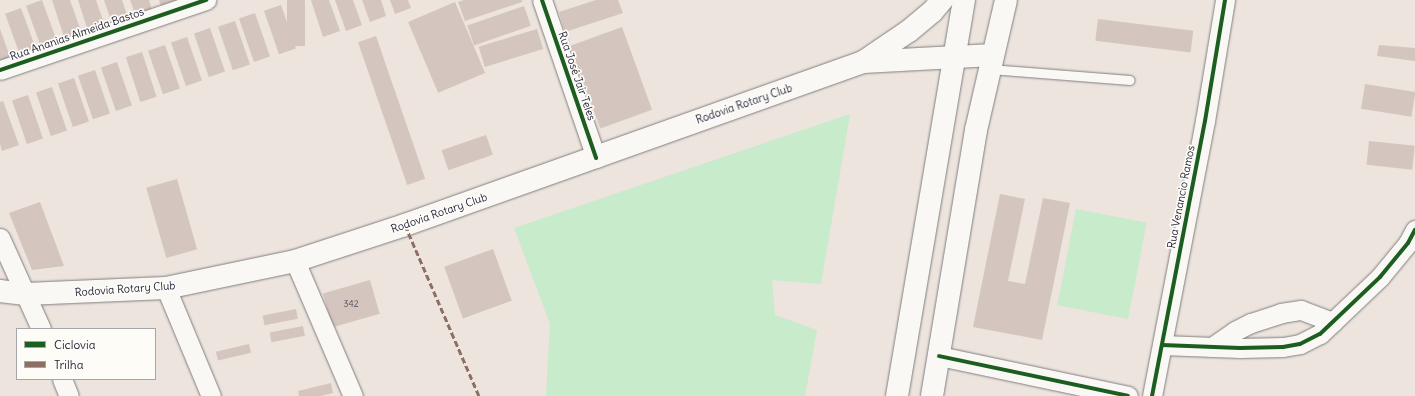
<!DOCTYPE html>
<meta charset="utf-8">
<style>
body{margin:0}
#map{position:relative;width:1415px;height:396px;overflow:hidden;background:#ece4dd;font-family:Delius,sans-serif}
div>[style]{position:absolute}
[style*='--x']{left:calc(var(--x)*1px);top:calc(var(--y)*1px);width:calc(var(--w)*1px);rotate:calc(var(--a)*1deg)}
.green>*{inset:0;background:#c7ebcb;transform-origin:0 0}
.building>*{inset:0;background:#d4c6be;transform-origin:0 0}
.roads{filter:drop-shadow(0 0 1px #817e80) drop-shadow(0 0 1px #817e80)}
.service>*{height:9px;margin:-4.5px;padding:0 4.5px;transform-origin:4.5px;border-radius:4.5px;background:#f9f8f5}
.minor>*{height:19px;margin:-9.5px;padding:0 9.5px;transform-origin:9.5px;border-radius:9.5px;background:#f9f8f5}
.secondary>*{height:22px;margin:-11px;padding:0 11px;transform-origin:11px;border-radius:11px;background:#f9f8f5}
.primary>*{height:22px;margin:-11px;padding:0 11px;transform-origin:11px;border-radius:11px;background:#f9f8f5}
.quiet>*{height:3px;margin-top:-1.5px;transform-origin:0;background:repeating-linear-gradient(90deg,#8d6e63 0 6px,transparent 0 9px)}
.cycleway>*{height:4px;margin:-2px;padding:0 2px;transform-origin:2px;border-radius:2px;background:#1b5e20}
span{translate:-50% -50%;white-space:nowrap;text-align:center;line-height:1.15;-webkit-text-stroke:3.5px #fdfcf7;paint-order:stroke}
.number-label{font-size:9px;color:#4e4b5c}
.number-label span{-webkit-text-stroke-width:0}
.street-label{font-size:11px;color:#22223b}
.legend{position:absolute;left:16px;top:328px;width:140px;height:52px;box-sizing:border-box;background:#fdfcf7;border:1px solid #a5a5ac;margin:0;padding:5px 7px;list-style:none;font-size:12px;color:#22223b}
.legend li{display:flex;align-items:center;gap:8px;height:20px}
.legend b{width:20px;border:1px solid #a5a5ac}
</style>
<div id="map">
<div class="green">
<i style="clip-path:polygon(850px 114px,821px 284px,772px 280px,775px 315px,817px 330px,805px 396px,546px 396px,550px 324px,514px 228px)"></i>
<i style="left:1076px;top:209px;width:72px;height:98px;rotate:11deg"></i>
</div>
<div class="building">
<i style="left:42px;top:0;width:47px;height:17px;rotate:70deg"></i>
<i style="clip-path:polygon(52px 0,70px 0,83px 37px,66px 43px)"></i>
<i style="clip-path:polygon(78px 0,96px 0,106px 29px,89px 34px)"></i>
<i style="clip-path:polygon(104px 0,122px 0,129px 21px,113px 26px)"></i>
<i style="clip-path:polygon(130px 0,149px 0,154px 17px,138px 22px)"></i>
<i style="clip-path:polygon(159px 0,177px 0,163px 14px)"></i>
<i style="left:287px;top:0;width:18px;height:46px"></i>
<i style="clip-path:polygon(311px 0,329px 0,340px 31px,323px 37px)"></i>
<i style="clip-path:polygon(335px 0,353px 0,362px 25px,346px 31px)"></i>
<i style="clip-path:polygon(362px 0,381px 0,386px 16px,370px 22px)"></i>
<i style="clip-path:polygon(390px 0,408px 0,411px 8px,395px 14px)"></i>
<i style="clip-path:polygon(464px 0,522px 0,522px 2px,465px 21px,458px 2px)"></i>
<i style="clip-path:polygon(596px 0,618px 0,623px 13px,565px 32px,559px 12px)"></i>
<i style="left:455px;top:2px;width:77px;height:51px;rotate:67deg"></i>
<i style="left:281px;top:5px;width:46px;height:18px;rotate:71deg"></i>
<i style="left:524px;top:6px;width:21px;height:60px;rotate:71deg"></i>
<i style="left:21px;top:8px;width:47px;height:17px;rotate:70deg"></i>
<i style="left:255px;top:13px;width:46px;height:17px;rotate:71deg"></i>
<i style="left:1098px;top:19px;width:96px;height:22px;rotate:7deg"></i>
<i style="left:235px;top:21px;width:46px;height:18px;rotate:71deg"></i>
<i style="left:622px;top:27px;width:88px;height:55px;rotate:70deg"></i>
<i style="left:210px;top:28px;width:46px;height:17px;rotate:71deg"></i>
<i style="clip-path:polygon(0 29px,12px 62px,0 66px)"></i>
<i style="left:537px;top:29px;width:21px;height:61px;rotate:73deg"></i>
<i style="left:376px;top:36px;width:151px;height:19px;rotate:71deg"></i>
<i style="left:187px;top:37px;width:46px;height:17px;rotate:71deg"></i>
<i style="left:165px;top:45px;width:46px;height:18px;rotate:71deg"></i>
<i style="clip-path:polygon(1379px 45px,1415px 48px,1415px 61px,1377px 56px)"></i>
<i style="left:142px;top:52px;width:47px;height:17px;rotate:72deg"></i>
<i style="left:117px;top:62px;width:46px;height:17px;rotate:71deg"></i>
<i style="left:95px;top:70px;width:46px;height:18px;rotate:71deg"></i>
<i style="left:74px;top:78px;width:46px;height:17px;rotate:71deg"></i>
<i style="left:1365px;top:84px;width:51px;height:25px;rotate:9deg"></i>
<i style="left:52px;top:87px;width:46px;height:17px;rotate:71deg"></i>
<i style="left:28px;top:95px;width:46px;height:17px;rotate:71deg"></i>
<i style="clip-path:polygon(3px 101px,19px 145px,2px 151px,0 144px,0 102px)"></i>
<i style="left:486px;top:135px;width:21px;height:47px;rotate:71deg"></i>
<i style="left:1369px;top:141px;width:46px;height:24px;rotate:6deg"></i>
<i style="left:177px;top:179px;width:73px;height:32px;rotate:74deg"></i>
<i style="clip-path:polygon(1000px 194px,1025px 199px,1008px 281px,1025px 284px,1043px 198px,1070px 203px,1042px 340px,973px 327px)"></i>
<i style="clip-path:polygon(40px 202px,64px 266px,32px 270px,9px 213px)"></i>
<i style="left:493px;top:249px;width:55px;height:52px;rotate:70deg"></i>
<i style="left:370px;top:280px;width:35px;height:49px;rotate:74deg"></i>
<i style="left:296px;top:309px;width:10px;height:34px;rotate:79deg"></i>
<i style="left:303px;top:326px;width:10px;height:34px;rotate:79deg"></i>
<i style="left:249px;top:344px;width:9px;height:34px;rotate:77deg"></i>
<i style="clip-path:polygon(331px 383px,333px 393px,320px 396px,299px 396px,298px 391px)"></i>
</div>
<div class="roads">
<div class="service">
<i style="--x:990;--y:69;--w:140;--a:4.5"></i>
</div>
<div class="minor">
<i style="--x:542;--y:0;--w:167;--a:71.1"></i>
<i style="--x:0;--y:70;--w:218;--a:-18.8"></i>
<i style="--x:0;--y:238;--w:100;--a:65.7"></i>
<i style="--x:295;--y:261;--w:147;--a:66.8"></i>
<i style="--x:166;--y:288;--w:117;--a:67.4"></i>
<i style="--x:1162;--y:345;--w:78;--a:2.2"></i>
<i style="--x:1240;--y:348;--w:43;--a:-1.3"></i>
<i style="--x:1283;--y:347;--w:17;--a:-10"></i>
<i style="--x:1300;--y:344;--w:22;--a:-27"></i>
<i style="--x:1320;--y:334;--w:83;--a:-43.5"></i>
<i style="--x:1380;--y:277;--w:44;--a:-50.5"></i>
<i style="--x:1408;--y:243;--w:15;--a:-62"></i>
<i style="--x:1212;--y:347;--w:28;--a:-35"></i>
<i style="--x:1235;--y:331;--w:18;--a:-27"></i>
<i style="--x:1251;--y:323;--w:32;--a:-18"></i>
<i style="--x:1281;--y:313;--w:20;--a:-9"></i>
<i style="--x:1301;--y:310;--w:34;--a:21"></i>
<i style="--x:939;--y:356;--w:193;--a:11.9"></i>
<i style="--x:62;--y:379;--w:18;--a:68"></i>
<i style="--x:1152;--y:396;--w:280;--a:-79.1"></i>
<i style="--x:1205;--y:121;--w:123;--a:-80.6"></i>
</div>
<div class="secondary">
<i style="--x:863;--y:62;--w:130;--a:-3.1"></i>
<i style="--x:0;--y:291;--w:26;--a:7"></i>
<i style="--x:26;--y:294;--w:140;--a:-2.5"></i>
<i style="--x:166;--y:288;--w:132;--a:-11.8"></i>
<i style="--x:295;--y:261;--w:116;--a:-18.1"></i>
<i style="--x:405;--y:225;--w:486;--a:-19.6"></i>
<i style="--x:863;--y:62;--w:55;--a:-34"></i>
<i style="--x:909;--y:31;--w:30;--a:-40"></i>
<i style="--x:932;--y:12;--w:16;--a:-50"></i>
</div>
<div class="primary">
<i style="--x:897;--y:396;--w:402;--a:-80.4"></i>
<i style="--x:932;--y:396;--w:270;--a:-80.6"></i>
<i style="--x:976;--y:130;--w:133;--a:-77"></i>
</div>
</div>
<div class="quiet">
<i style="--x:405;--y:225;--w:186;--a:66.6"></i>
</div>
<div class="cycleway">
<i style="--x:542;--y:0;--w:167;--a:71.1"></i>
<i style="--x:0;--y:70;--w:218;--a:-18.8"></i>
<i style="--x:1162;--y:345;--w:78;--a:2.2"></i>
<i style="--x:1240;--y:348;--w:43;--a:-1.3"></i>
<i style="--x:1283;--y:347;--w:17;--a:-10"></i>
<i style="--x:1300;--y:344;--w:22;--a:-27"></i>
<i style="--x:1320;--y:334;--w:83;--a:-43.5"></i>
<i style="--x:1380;--y:277;--w:44;--a:-50.5"></i>
<i style="--x:1408;--y:243;--w:15;--a:-62"></i>
<i style="--x:939;--y:356;--w:193;--a:11.9"></i>
<i style="--x:1152;--y:396;--w:280;--a:-79.1"></i>
<i style="--x:1205;--y:121;--w:123;--a:-80.6"></i>
</div>
<div class="number-label">
<span style="left:351px;top:304px">342</span>
</div>
<div class="street-label">
<span style="left:77px;top:34px;rotate:-19deg">Rua Ananias Almeida Bastos</span>
<span style="left:577px;top:76px;rotate:71deg">Rua José Jair Teles</span>
<span style="left:744px;top:104px;rotate:-19deg">Rodovia Rotary Club</span>
<span style="left:1181px;top:197px;rotate:-79deg">Rua Venancio Ramos</span>
<span style="left:439px;top:213px;rotate:-19deg">Rodovia Rotary Club</span>
<span style="left:125px;top:289px;rotate:-4deg">Rodovia Rotary Club</span>
</div>
<ul class="legend">
<li><b style="height:5px;background:#1b5e20"></b>Ciclovia</li>
<li><b style="height:5px;background:#8d6e63"></b>Trilha</li>
</ul>
</div>
